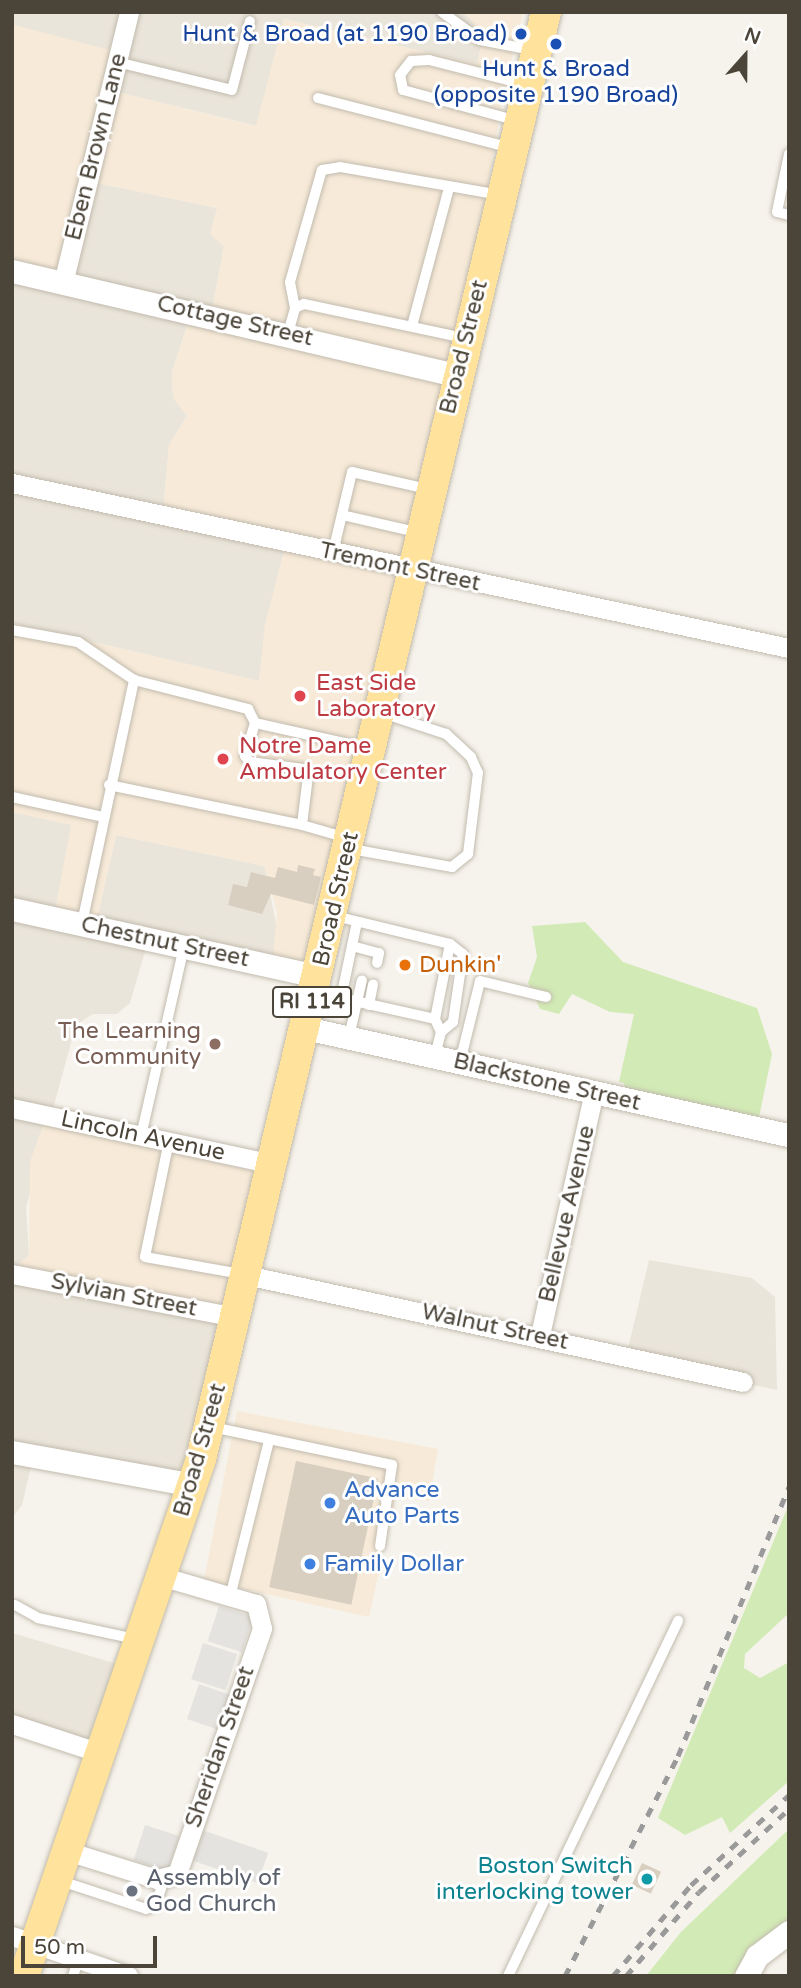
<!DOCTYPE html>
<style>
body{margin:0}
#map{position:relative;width:801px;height:1988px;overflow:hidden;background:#f6f3ec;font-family:"Varela Round",sans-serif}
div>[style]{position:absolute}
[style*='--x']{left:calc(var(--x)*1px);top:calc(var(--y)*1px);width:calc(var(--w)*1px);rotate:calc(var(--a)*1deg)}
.residential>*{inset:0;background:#eae5da}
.commercial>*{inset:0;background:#f7ead8}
.green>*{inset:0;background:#d2eab5}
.parking>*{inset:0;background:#e5e3e0;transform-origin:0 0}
.building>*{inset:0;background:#d8cfc1;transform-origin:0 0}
.roads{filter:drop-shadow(0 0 2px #c2bbae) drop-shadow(0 0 2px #c2bbae)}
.service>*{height:10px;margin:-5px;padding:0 5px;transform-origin:5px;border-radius:5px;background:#fff}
.minor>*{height:19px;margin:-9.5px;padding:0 9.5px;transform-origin:9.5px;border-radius:9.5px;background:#fff}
.tertiary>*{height:23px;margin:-11.5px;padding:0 11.5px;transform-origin:11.5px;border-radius:11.5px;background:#fff}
.primary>*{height:30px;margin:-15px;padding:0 15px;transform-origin:15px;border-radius:15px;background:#ffe39c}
.rail>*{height:5px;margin-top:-2.5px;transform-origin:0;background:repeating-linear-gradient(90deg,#9a9a9a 0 9px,transparent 0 18px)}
.dots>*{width:19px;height:19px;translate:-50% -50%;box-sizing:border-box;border:4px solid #fff;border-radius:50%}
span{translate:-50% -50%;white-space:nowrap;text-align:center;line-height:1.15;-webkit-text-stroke:6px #fff;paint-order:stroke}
.shield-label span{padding:2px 5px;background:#fff;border:2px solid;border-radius:5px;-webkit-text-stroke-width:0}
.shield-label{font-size:21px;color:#4b4439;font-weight:700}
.transit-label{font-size:23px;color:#164399}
.right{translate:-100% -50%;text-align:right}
.street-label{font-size:23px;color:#4b4439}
.health-label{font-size:23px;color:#be3a42}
.left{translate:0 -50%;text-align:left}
.food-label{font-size:23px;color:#c56008}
.education-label{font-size:23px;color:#785e54}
.shop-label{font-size:23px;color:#366cbe}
.culture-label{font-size:23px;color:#0d838f}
.worship-label{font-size:23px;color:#5b616d}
.frame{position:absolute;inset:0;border:14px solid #4b4439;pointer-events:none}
.north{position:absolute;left:710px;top:21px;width:70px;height:70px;-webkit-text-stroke:5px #fff;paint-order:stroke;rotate:21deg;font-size:19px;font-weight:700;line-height:28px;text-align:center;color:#4b4439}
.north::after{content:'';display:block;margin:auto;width:24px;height:32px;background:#4b4439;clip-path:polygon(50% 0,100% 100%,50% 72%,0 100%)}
.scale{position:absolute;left:21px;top:1936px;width:136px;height:32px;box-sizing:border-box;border:4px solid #4b4439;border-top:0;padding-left:9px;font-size:21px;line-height:24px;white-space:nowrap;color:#4b4439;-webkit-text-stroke:5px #fff;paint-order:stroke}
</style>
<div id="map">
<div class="residential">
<i style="clip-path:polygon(12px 12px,463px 12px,484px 33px,477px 64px,284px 19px,257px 126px,101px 88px,14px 25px,12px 33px)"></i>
<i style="clip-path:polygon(93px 182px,217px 208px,224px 247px,209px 326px,188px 323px,172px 372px,173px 397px,187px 416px,169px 445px,162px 524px,284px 551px,266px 624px,259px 681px,12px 623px,12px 283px)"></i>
<i style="clip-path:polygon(12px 812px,72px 824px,53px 922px,94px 931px,116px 835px,265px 866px,278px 935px,272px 969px,147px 945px,130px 1003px,117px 1014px,93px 1014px,76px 1025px,26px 1207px,29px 1255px,12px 1270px)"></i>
<i style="clip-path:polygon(649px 1260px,752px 1278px,775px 1297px,777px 1390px,626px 1357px)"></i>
<i style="clip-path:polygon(12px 1280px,233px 1320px,191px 1493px,31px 1466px,22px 1505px,12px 1518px)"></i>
<i style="clip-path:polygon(12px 1633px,131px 1668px,102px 1756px,12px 1731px)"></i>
</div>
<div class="commercial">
<i style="clip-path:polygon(463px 12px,523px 12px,503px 95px,456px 381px,315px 979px,272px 969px,277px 912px,264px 866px,116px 835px,94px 931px,53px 922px,71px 825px,12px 812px,12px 623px,259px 681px,265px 624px,284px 552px,162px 524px,169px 445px,187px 416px,173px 397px,172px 373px,188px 323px,209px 325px,224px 247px,210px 234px,217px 208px,93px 182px,63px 290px,12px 282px,14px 25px,110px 50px,101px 88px,256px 126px,284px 19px,477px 64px,484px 33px)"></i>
<i style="clip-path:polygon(44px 1123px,267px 1174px,233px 1320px,12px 1270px,29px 1255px,30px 1162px)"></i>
<i style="clip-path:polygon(237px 1411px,438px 1449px,429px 1501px,396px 1495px,369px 1617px,204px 1580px)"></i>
</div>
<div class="green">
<i style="clip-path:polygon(585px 922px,623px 962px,757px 1008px,772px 1054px,756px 1132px,626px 1104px,624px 1083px,619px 1082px,634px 1014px,610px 1012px,572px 994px,559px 1014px,540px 1009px,528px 983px,537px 957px,532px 926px)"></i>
<i style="clip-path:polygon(789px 1504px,789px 1613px,745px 1654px,744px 1668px,760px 1678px,789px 1662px,789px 1781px,730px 1833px,722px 1817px,685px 1835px,658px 1818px)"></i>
<i style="clip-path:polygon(789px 1829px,789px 1940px,756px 1976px,646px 1976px,681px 1932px)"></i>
</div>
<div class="parking">
<i style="left:219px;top:1606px;width:36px;height:37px;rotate:18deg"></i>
<i style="left:203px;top:1643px;width:36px;height:38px;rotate:18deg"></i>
<i style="left:199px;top:1684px;width:36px;height:37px;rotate:19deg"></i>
<i style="left:145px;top:1825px;width:36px;height:37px;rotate:18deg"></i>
<i style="left:202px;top:1830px;width:70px;height:32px;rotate:19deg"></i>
</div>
<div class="building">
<i style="clip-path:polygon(298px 865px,315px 869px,313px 875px,321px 877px,314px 905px,271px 894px,262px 914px,228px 905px,233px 884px,247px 887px,251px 872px,275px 878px,278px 867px,297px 872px)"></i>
<i style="left:296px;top:1461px;width:84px;height:129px;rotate:12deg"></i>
<i style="left:642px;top:1863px;width:21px;height:24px;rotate:25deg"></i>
</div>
<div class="roads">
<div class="service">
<i style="--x:442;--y:12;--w:47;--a:36.4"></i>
<i style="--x:480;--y:40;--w:53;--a:10.9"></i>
<i style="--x:117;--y:62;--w:118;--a:13.7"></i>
<i style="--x:232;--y:90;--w:71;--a:-75.4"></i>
<i style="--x:318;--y:98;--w:200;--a:14.5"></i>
<i style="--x:518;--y:121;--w:119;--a:-164.9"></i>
<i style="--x:403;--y:90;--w:15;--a:-101"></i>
<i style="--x:400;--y:75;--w:18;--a:-52"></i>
<i style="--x:411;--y:61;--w:18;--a:-3"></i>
<i style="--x:429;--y:60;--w:101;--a:14.3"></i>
<i style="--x:789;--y:154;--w:59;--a:101.7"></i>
<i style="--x:777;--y:212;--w:12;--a:14"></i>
<i style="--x:295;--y:308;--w:26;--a:-101"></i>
<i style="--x:290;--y:282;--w:116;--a:-74.1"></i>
<i style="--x:322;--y:170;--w:18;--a:-9"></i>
<i style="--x:340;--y:167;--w:162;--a:9.9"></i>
<i style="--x:412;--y:326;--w:143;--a:-75"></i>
<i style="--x:288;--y:333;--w:26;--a:-74"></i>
<i style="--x:295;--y:308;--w:10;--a:-24"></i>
<i style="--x:304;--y:304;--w:164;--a:12"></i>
<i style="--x:342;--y:515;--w:80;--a:13"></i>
<i style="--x:333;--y:552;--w:82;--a:-76.6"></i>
<i style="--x:352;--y:472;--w:78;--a:12.6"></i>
<i style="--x:12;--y:630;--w:67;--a:10.3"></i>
<i style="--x:78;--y:642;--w:68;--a:34.2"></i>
<i style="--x:255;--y:723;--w:115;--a:12.6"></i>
<i style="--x:109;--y:785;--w:197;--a:11.7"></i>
<i style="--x:12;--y:797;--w:93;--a:12.4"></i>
<i style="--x:351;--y:849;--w:103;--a:10.1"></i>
<i style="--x:452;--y:867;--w:21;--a:-39"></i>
<i style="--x:468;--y:854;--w:82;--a:-83"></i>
<i style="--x:478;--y:773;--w:17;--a:-114"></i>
<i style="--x:471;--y:757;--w:34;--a:-137"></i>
<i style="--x:446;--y:734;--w:66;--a:-161.6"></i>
<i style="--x:335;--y:916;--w:118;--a:13.7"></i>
<i style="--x:450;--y:944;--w:16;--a:38"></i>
<i style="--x:463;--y:954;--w:69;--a:98.4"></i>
<i style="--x:453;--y:1022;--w:16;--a:140"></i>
<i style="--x:357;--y:922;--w:78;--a:101.9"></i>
<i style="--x:341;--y:998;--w:96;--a:12.6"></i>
<i style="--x:82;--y:923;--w:249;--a:-77.9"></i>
<i style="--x:134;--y:680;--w:118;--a:14.3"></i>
<i style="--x:248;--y:709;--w:16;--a:63"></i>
<i style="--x:255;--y:723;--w:34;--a:107"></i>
<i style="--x:245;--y:756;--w:8;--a:50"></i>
<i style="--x:250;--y:762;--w:54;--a:7.4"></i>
<i style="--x:304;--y:769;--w:8;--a:60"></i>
<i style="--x:308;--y:776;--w:49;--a:97"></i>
<i style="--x:302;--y:825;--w:47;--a:16.1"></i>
<i style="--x:352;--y:946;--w:28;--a:15"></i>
<i style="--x:379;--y:953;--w:10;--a:101"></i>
<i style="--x:369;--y:1005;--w:21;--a:-79"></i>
<i style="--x:349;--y:1037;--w:58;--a:-77.2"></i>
<i style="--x:435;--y:1056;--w:25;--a:-76"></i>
<i style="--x:441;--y:1032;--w:14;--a:-115"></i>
<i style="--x:435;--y:1019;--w:76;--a:-78.7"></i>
<i style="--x:460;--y:1062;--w:83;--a:-76.1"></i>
<i style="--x:480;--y:981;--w:68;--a:13.6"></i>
<i style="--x:141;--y:1136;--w:194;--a:-77.2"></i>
<i style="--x:169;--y:1141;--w:118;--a:101.7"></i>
<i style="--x:145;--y:1257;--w:97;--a:10"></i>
<i style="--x:212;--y:1427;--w:184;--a:11.9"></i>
<i style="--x:392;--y:1465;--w:82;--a:98.4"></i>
<i style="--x:230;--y:1597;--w:161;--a:-76"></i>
<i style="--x:15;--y:1605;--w:26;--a:29"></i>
<i style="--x:38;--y:1618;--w:99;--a:12.2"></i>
<i style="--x:61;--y:1881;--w:89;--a:18.2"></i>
<i style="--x:146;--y:1909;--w:11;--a:-27"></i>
<i style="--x:156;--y:1904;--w:26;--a:-72"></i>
<i style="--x:73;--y:1976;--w:18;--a:-71"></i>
<i style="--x:508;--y:1976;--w:394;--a:-64.4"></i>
</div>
<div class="minor">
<i style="--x:63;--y:283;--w:279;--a:-76.3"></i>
<i style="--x:12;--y:483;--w:794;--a:11.99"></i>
<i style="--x:12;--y:1108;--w:267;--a:12.1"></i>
<i style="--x:12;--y:1274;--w:227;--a:10.9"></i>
<i style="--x:246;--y:1275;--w:508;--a:12.15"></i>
<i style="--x:540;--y:1335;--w:249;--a:-77.5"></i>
<i style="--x:12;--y:1724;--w:93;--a:18.2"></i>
<i style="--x:67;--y:1851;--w:94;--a:17.3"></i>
<i style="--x:157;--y:1879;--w:21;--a:-14"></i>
<i style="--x:177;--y:1874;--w:260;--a:-70.9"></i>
<i style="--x:262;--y:1628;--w:25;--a:-104"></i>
<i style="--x:256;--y:1604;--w:99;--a:-163.6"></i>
<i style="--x:12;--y:1936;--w:123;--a:19"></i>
</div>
<div class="tertiary">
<i style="--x:12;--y:271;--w:457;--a:13.2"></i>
<i style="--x:12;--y:909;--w:313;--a:12.4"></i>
<i style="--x:305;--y:1028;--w:496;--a:12.5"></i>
<i style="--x:12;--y:1452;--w:184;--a:10.3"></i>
<i style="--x:746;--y:1976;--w:23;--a:-61"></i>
<i style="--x:757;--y:1956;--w:40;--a:-37"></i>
</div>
<div class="primary">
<i style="--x:24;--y:1976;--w:546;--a:-71.1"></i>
<i style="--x:201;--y:1459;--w:1488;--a:-76.59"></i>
</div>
</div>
<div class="rail">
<i style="--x:565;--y:1976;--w:247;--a:-62.8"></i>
<i style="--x:678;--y:1756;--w:291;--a:-67.6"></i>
<i style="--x:613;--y:1976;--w:120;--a:-49.4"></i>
<i style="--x:691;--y:1885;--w:133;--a:-42.6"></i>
<i style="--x:626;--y:1976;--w:111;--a:-49"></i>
<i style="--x:699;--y:1892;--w:122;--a:-42.7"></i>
</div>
<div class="dots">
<i style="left:521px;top:34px;background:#1a4fb4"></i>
<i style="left:556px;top:44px;background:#1a4fb4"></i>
<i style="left:300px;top:696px;background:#e0444e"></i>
<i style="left:223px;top:759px;background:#e0444e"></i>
<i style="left:405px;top:965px;background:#e8710a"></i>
<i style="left:215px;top:1044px;background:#8d6e63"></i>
<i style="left:330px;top:1503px;background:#3f7fe0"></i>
<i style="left:310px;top:1564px;background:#3f7fe0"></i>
<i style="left:647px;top:1879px;background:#0f9aa8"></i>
<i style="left:132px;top:1891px;background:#6b7280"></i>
</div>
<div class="shield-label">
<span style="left:312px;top:1002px">RI 114</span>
</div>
<div class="transit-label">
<span class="right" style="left:507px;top:34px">Hunt &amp; Broad (at 1190 Broad)</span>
<span style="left:556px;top:82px">Hunt &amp; Broad<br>(opposite 1190 Broad)</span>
</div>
<div class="street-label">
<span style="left:96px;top:147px;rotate:-76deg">Eben Brown Lane</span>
<span style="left:235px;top:321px;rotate:13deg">Cottage Street</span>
<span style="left:464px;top:347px;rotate:-76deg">Broad Street</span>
<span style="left:400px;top:567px;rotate:12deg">Tremont Street</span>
<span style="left:336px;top:899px;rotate:-77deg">Broad Street</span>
<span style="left:165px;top:942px;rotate:12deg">Chestnut Street</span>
<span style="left:547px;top:1082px;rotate:13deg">Blackstone Street</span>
<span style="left:143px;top:1136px;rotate:12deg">Lincoln Avenue</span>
<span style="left:567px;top:1214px;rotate:-77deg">Bellevue Avenue</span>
<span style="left:124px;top:1295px;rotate:11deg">Sylvian Street</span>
<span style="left:495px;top:1327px;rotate:12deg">Walnut Street</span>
<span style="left:200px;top:1450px;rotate:-74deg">Broad Street</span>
<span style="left:220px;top:1747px;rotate:-71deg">Sheridan Street</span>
</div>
<div class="health-label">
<span class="left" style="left:316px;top:696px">East Side<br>Laboratory</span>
<span class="left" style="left:239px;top:759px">Notre Dame<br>Ambulatory Center</span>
</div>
<div class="food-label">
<span class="left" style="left:419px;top:965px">Dunkin'</span>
</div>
<div class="education-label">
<span class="right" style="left:201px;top:1044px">The Learning<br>Community</span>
</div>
<div class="shop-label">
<span class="left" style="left:344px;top:1503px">Advance<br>Auto Parts</span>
<span class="left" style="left:324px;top:1564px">Family Dollar</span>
</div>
<div class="culture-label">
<span class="right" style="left:633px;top:1879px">Boston Switch<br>interlocking tower</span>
</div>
<div class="worship-label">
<span class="left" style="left:146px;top:1891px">Assembly of<br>God Church</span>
</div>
<div class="frame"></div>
<div class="north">N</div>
<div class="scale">50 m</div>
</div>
